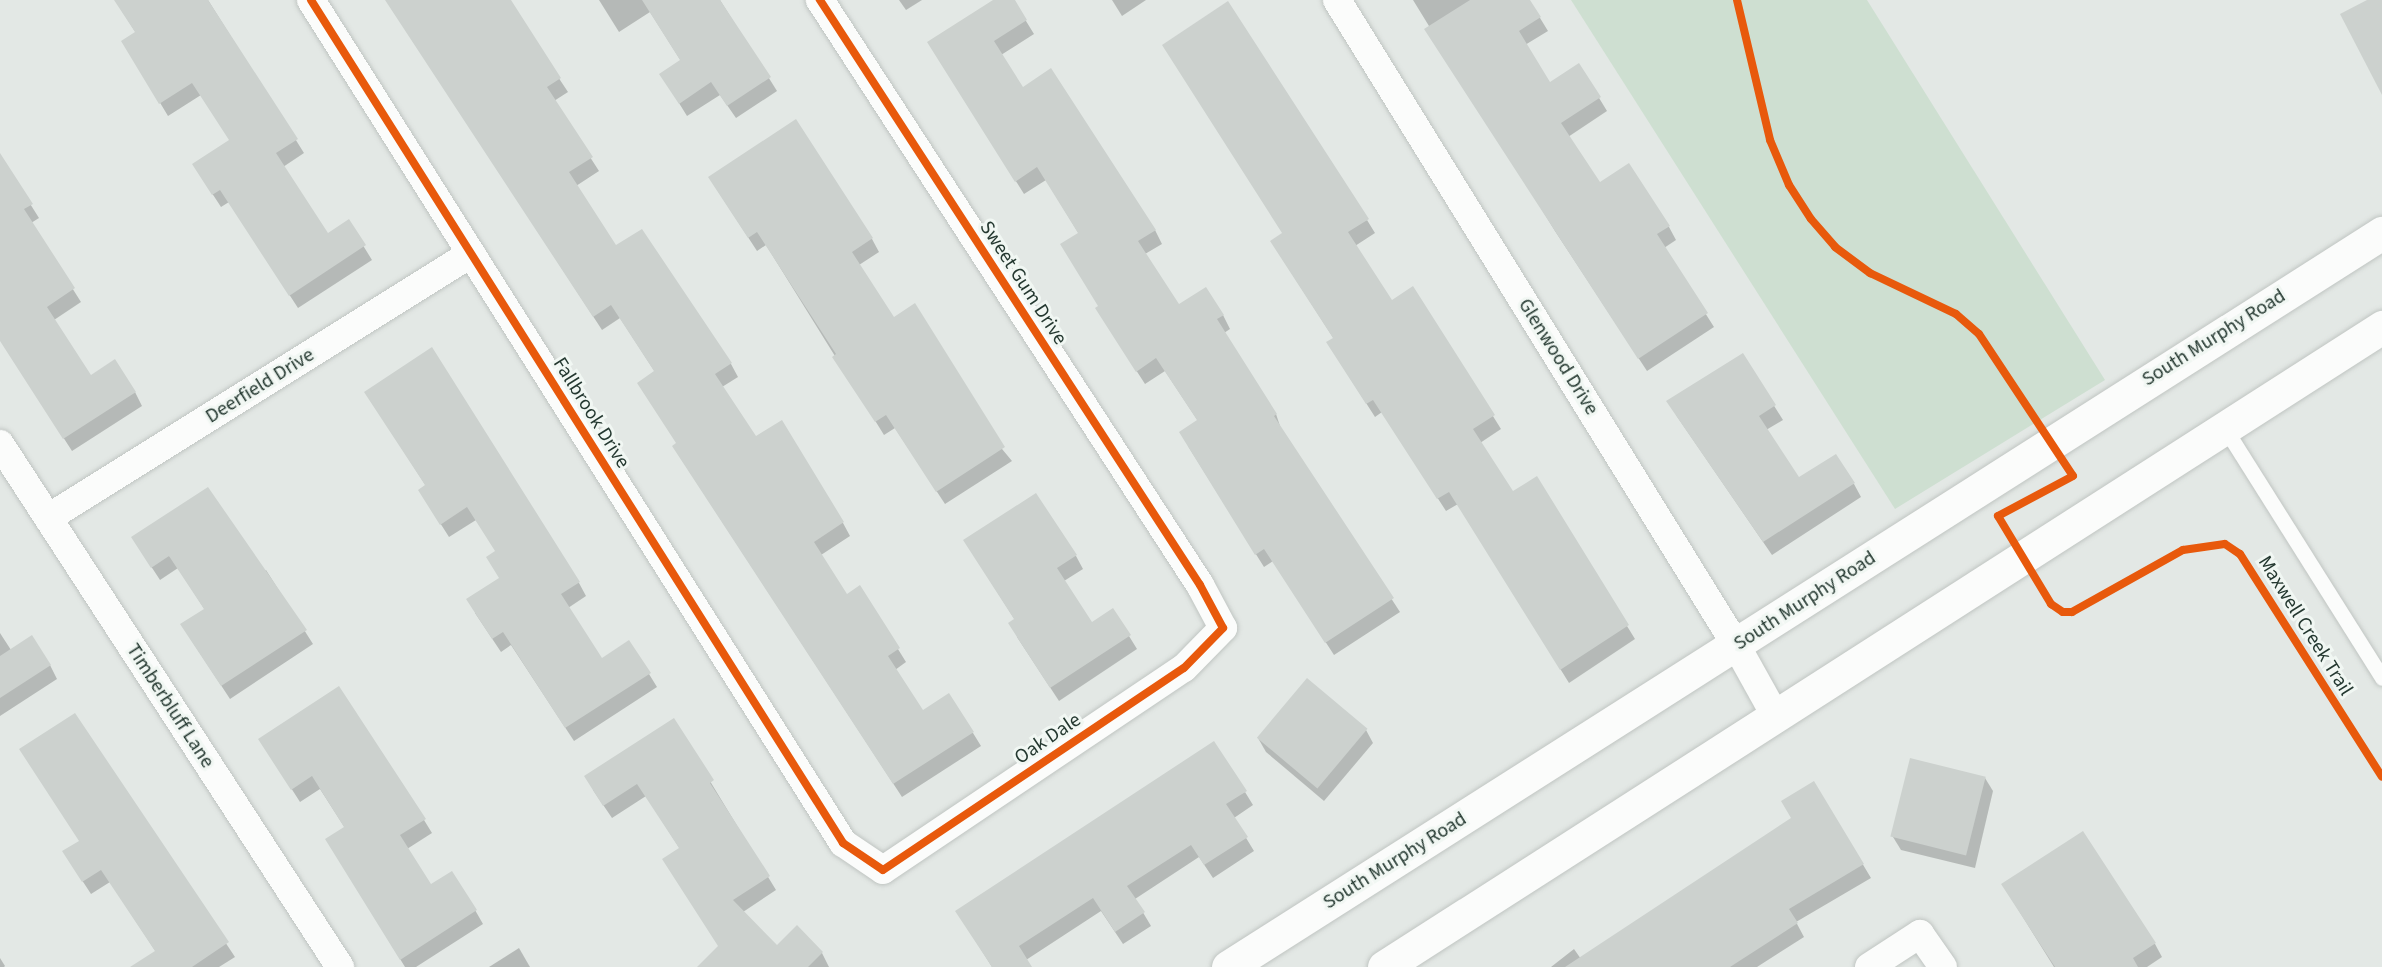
<!DOCTYPE html>
<style>
body{margin:0}
#map{position:relative;width:2382px;height:967px;overflow:hidden;background:#e3e8e5;font-family:"Source Sans 3",sans-serif}
div>[style]{position:absolute}
[style*='--x']{left:calc(var(--x)*1px);top:calc(var(--y)*1px);width:calc(var(--w)*1px);rotate:calc(var(--a)*1deg)}
.green>*{inset:0;background:#cedfd1}
.shadow>*{inset:0;background:#0003}
.building>*{inset:0;background:#ccd1ce;transform-origin:0 0}
.roads{filter:drop-shadow(0 0 2px #c0c5c2) drop-shadow(0 0 2px #c0c5c2)}
.service>*{height:15px;margin:-7.5px;padding:0 7.5px;transform-origin:7.5px;border-radius:7.5px;background:#fbfcfb}
.minor>*{height:28px;margin:-14px;padding:0 14px;transform-origin:14px;border-radius:14px;background:#fbfcfb}
.secondary>*{height:33px;margin:-16.5px;padding:0 16.5px;transform-origin:16.5px;border-radius:16.5px;background:#fbfcfb}
.cycleway>*{height:8px;margin:-4px;padding:0 4px;transform-origin:4px;border-radius:4px;background:#e8590c}
span{translate:-50% -50%;white-space:nowrap;text-align:center;line-height:1.15;-webkit-text-stroke:6px #f1f7f3;paint-order:stroke}
.street-label{font-size:20px;color:#243830}
</style>
<div id="map">
<div class="green">
<i style="clip-path:polygon(1571px 0,1867px 0,2105px 380px,1895px 509px)"></i>
</div>
<div class="shadow">
<i style="clip-path:polygon(115px 0,208px 0,304px 153px,283px 167px,327px 235px,348px 221px,372px 260px,298px 308px,229px 202px,221px 207px,202px 178px,231px 141px,201px 95px,168px 116px,123px 41px,136px 33px)"></i>
<i style="clip-path:polygon(387px 0,507px 0,568px 92px,554px 101px,599px 171px,576px 186px,616px 247px,731px 364px,738px 377px,722px 387px,756px 438px,843px 523px,850px 536px,821px 555px,847px 596px,860px 588px,906px 662px,895px 670px,923px 712px,973px 733px,981px 746px,902px 797px,682px 460px,655px 372px,620px 318px,602px 330px)"></i>
<i style="clip-path:polygon(599px 0,720px 0,777px 91px,736px 118px,720px 95px,687px 116px,669px 87px,681px 61px,650px 12px,619px 32px)"></i>
<i style="clip-path:polygon(899px 0,922px 0,906px 10px)"></i>
<i style="clip-path:polygon(995px 0,1013px 0,1034px 34px,1001px 55px,1023px 89px,1155px 230px,1162px 244px,1145px 254px,1179px 306px,1223px 315px,1230px 329px,1224px 333px,1276px 414px,1281px 429px,1400px 612px,1334px 655px,1273px 561px,1264px 567px,1188px 446px,1198px 421px,1165px 371px,1145px 384px,1105px 322px,1079px 234px,1046px 180px,1024px 194px,937px 55px)"></i>
<i style="clip-path:polygon(1112px 0,1146px 0,1122px 16px)"></i>
<i style="clip-path:polygon(1413px 0,1529px 0,1548px 31px,1525px 45px,1549px 84px,1579px 65px,1607px 111px,1568px 137px,1599px 184px,1669px 227px,1676px 240px,1664px 248px,1714px 327px,1647px 371px,1555px 231px)"></i>
<i style="clip-path:polygon(0 156px,39px 218px,31px 223px,81px 302px,54px 320px,91px 377px,135px 392px,142px 406px,72px 451px,0 339px)"></i>
<i style="clip-path:polygon(718px 191px,872px 239px,879px 252px,859px 265px,894px 319px,1012px 461px,945px 504px,895px 428px,884px 435px,766px 245px,757px 251px)"></i>
<i style="clip-path:polygon(1367px 220px,1375px 233px,1355px 246px,1391px 302px,1413px 288px,1501px 429px,1480px 443px,1513px 493px,1536px 478px,1635px 639px,1569px 683px,1458px 504px,1446px 511px,1382px 412px,1375px 417px,1336px 356px,1334px 339px,1280px 255px)"></i>
<i style="clip-path:polygon(1742px 355px,1783px 420px,1766px 430px,1799px 479px,1854px 484px,1861px 497px,1772px 555px,1676px 415px)"></i>
<i style="clip-path:polygon(374px 405px,579px 583px,586px 596px,568px 608px,602px 660px,649px 674px,657px 687px,574px 741px,511px 645px,501px 652px,475px 613px,501px 579px,497px 552px,476px 520px,449px 537px,428px 504px,426px 486px)"></i>
<i style="clip-path:polygon(965px 541px,1076px 556px,1083px 569px,1064px 581px,1092px 624px,1113px 610px,1137px 649px,1059px 701px,1017px 637px,1015px 620px)"></i>
<i style="clip-path:polygon(141px 551px,262px 573px,266px 570px,313px 644px,230px 699px,190px 638px,205px 610px,178px 568px,160px 580px)"></i>
<i style="clip-path:polygon(0 633px,11px 650px,50px 665px,57px 679px,0 716px)"></i>
<i style="clip-path:polygon(75px 715px,235px 957px,219px 967px,133px 967px,156px 952px,110px 882px,91px 894px,72px 865px,80px 842px)"></i>
<i style="clip-path:polygon(673px 720px,776px 890px,743px 912px,777px 947px,822px 953px,829px 967px,708px 967px,720px 947px,680px 849px,646px 796px,612px 818px,593px 790px)"></i>
<i style="clip-path:polygon(1366px 730px,1373px 743px,1324px 801px,1266px 752px,1258px 738px)"></i>
<i style="clip-path:polygon(268px 752px,424px 820px,432px 833px,407px 849px,431px 886px,475px 910px,483px 924px,416px 967px,405px 967px,335px 853px,345px 828px,320px 789px,300px 802px)"></i>
<i style="clip-path:polygon(1985px 778px,1993px 791px,1975px 868px,1901px 850px,1893px 837px)"></i>
<i style="clip-path:polygon(1814px 783px,1871px 878px,1796px 922px,1804px 937px,1757px 967px,1551px 967px,1574px 949px,1581px 959px,1793px 819px)"></i>
<i style="clip-path:polygon(1245px 792px,1253px 805px,1234px 818px,1254px 851px,1213px 878px,1199px 857px,1135px 899px,1151px 926px,1123px 944px,1101px 911px,1026px 960px,1030px 967px,992px 967px,965px 924px)"></i>
<i style="clip-path:polygon(2011px 898px,2155px 944px,2162px 957px,2147px 967px,2054px 967px)"></i>
<i style="clip-path:polygon(519px 948px,530px 967px,489px 967px)"></i>
<i style="clip-path:polygon(0 958px,5px 966px,4px 967px,0 967px)"></i>
</div>
<div class="building">
<i style="clip-path:polygon(114px 0,208px 0,298px 139px,276px 153px,328px 233px,349px 219px,366px 245px,289px 296px,220px 190px,212px 195px,192px 164px,229px 140px,192px 83px,159px 104px,121px 41px,135px 32px)"></i>
<i style="clip-path:polygon(385px 0,511px 0,561px 78px,547px 87px,593px 157px,569px 172px,616px 245px,642px 229px,732px 363px,715px 374px,756px 436px,782px 420px,844px 522px,814px 542px,847px 594px,860px 585px,900px 648px,888px 656px,923px 710px,949px 693px,974px 732px,893px 784px,672px 446px,676px 443px,637px 383px,654px 371px,611px 305px,593px 317px)"></i>
<i style="clip-path:polygon(642px 0,720px 0,771px 77px,727px 106px,711px 82px,679px 104px,659px 74px,680px 60px)"></i>
<i style="clip-path:polygon(993px 0,1015px 0,1027px 20px,994px 41px,1023px 87px,1051px 68px,1156px 230px,1138px 241px,1179px 304px,1206px 287px,1224px 315px,1217px 319px,1277px 414px,1274px 416px,1394px 598px,1325px 643px,1264px 549px,1255px 555px,1179px 432px,1197px 420px,1156px 358px,1136px 372px,1095px 308px,1098px 306px,1060px 244px,1078px 233px,1037px 167px,1015px 182px,927px 42px)"></i>
<i style="clip-path:polygon(1470px 0,1530px 0,1541px 17px,1519px 31px,1550px 82px,1579px 63px,1601px 97px,1561px 123px,1600px 182px,1629px 163px,1670px 226px,1657px 234px,1708px 313px,1638px 359px,1424px 29px)"></i>
<i style="clip-path:polygon(2367px 0,2382px 0,2382px 95px,2340px 14px)"></i>
<i style="clip-path:polygon(1228px 1px,1369px 219px,1348px 232px,1392px 300px,1413px 286px,1495px 415px,1473px 429px,1513px 491px,1537px 476px,1629px 625px,1560px 670px,1449px 492px,1437px 499px,1373px 400px,1366px 404px,1326px 342px,1333px 338px,1270px 241px,1282px 233px,1162px 45px)"></i>
<i style="clip-path:polygon(796px 119px,873px 238px,852px 252px,894px 317px,915px 303px,1005px 447px,936px 492px,886px 415px,875px 422px,832px 357px,836px 354px,757px 232px,748px 238px,708px 177px)"></i>
<i style="clip-path:polygon(0 153px,33px 204px,24px 209px,75px 288px,47px 307px,91px 375px,115px 359px,136px 392px,63px 439px,0 341px)"></i>
<i style="clip-path:polygon(432px 347px,580px 582px,561px 594px,602px 658px,629px 640px,651px 673px,565px 728px,503px 632px,492px 639px,466px 599px,499px 578px,486px 557px,495px 551px,467px 507px,440px 525px,418px 490px,425px 485px,364px 392px)"></i>
<i style="clip-path:polygon(1743px 353px,1776px 405px,1759px 416px,1799px 477px,1836px 454px,1855px 483px,1763px 542px,1666px 401px)"></i>
<i style="clip-path:polygon(208px 487px,307px 630px,221px 686px,180px 624px,204px 609px,169px 556px,151px 568px,131px 537px)"></i>
<i style="clip-path:polygon(1036px 493px,1077px 555px,1057px 568px,1092px 622px,1113px 608px,1131px 635px,1050px 688px,1008px 623px,1014px 619px,963px 540px)"></i>
<i style="clip-path:polygon(32px 635px,51px 665px,0 698px,0 656px)"></i>
<i style="left:1307px;top:678px;width:79px;height:78px;rotate:40deg"></i>
<i style="clip-path:polygon(339px 686px,426px 819px,400px 835px,431px 884px,452px 871px,477px 910px,400px 960px,325px 839px,344px 827px,312px 776px,291px 790px,258px 739px)"></i>
<i style="clip-path:polygon(75px 713px,229px 942px,192px 967px,130px 967px,155px 951px,101px 870px,82px 882px,62px 851px,79px 841px,19px 749px)"></i>
<i style="clip-path:polygon(674px 718px,714px 780px,710px 783px,770px 876px,733px 900px,777px 945px,797px 925px,823px 952px,808px 967px,697px 967px,718px 946px,662px 859px,679px 848px,637px 784px,603px 806px,584px 776px)"></i>
<i style="clip-path:polygon(1214px 741px,1247px 791px,1226px 804px,1248px 837px,1204px 865px,1191px 845px,1127px 886px,1145px 912px,1115px 932px,1093px 898px,1019px 946px,1032px 967px,992px 967px,955px 911px)"></i>
<i style="left:1910px;top:758px;width:78px;height:81px;rotate:14deg"></i>
<i style="clip-path:polygon(1814px 781px,1864px 864px,1789px 909px,1798px 923px,1730px 967px,1565px 967px,1791px 818px,1781px 801px)"></i>
<i style="clip-path:polygon(2083px 831px,2156px 943px,2133px 958px,2138px 967px,2055px 967px,2001px 884px)"></i>
</div>
<div class="roads">
<div class="service">
<i style="--x:2226;--y:430;--w:293;--a:57.8"></i>
</div>
<div class="minor">
<i style="--x:311;--y:0;--w:997;--a:57.74"></i>
<i style="--x:843;--y:843;--w:48;--a:34"></i>
<i style="--x:883;--y:870;--w:362;--a:-33.9"></i>
<i style="--x:1184;--y:668;--w:56;--a:-45.7"></i>
<i style="--x:1223;--y:628;--w:49;--a:-118.1"></i>
<i style="--x:1200;--y:585;--w:698;--a:-123.01"></i>
<i style="--x:1337;--y:0;--w:758;--a:58.26"></i>
<i style="--x:1736;--y:645;--w:82;--a:60.9"></i>
<i style="--x:0;--y:444;--w:624;--a:56.97"></i>
<i style="--x:48;--y:518;--w:499;--a:-32"></i>
<i style="--x:1869;--y:967;--w:61;--a:-32.9"></i>
<i style="--x:1920;--y:934;--w:40;--a:55.1"></i>
</div>
<div class="secondary">
<i style="--x:1228;--y:967;--w:1368;--a:-32.46"></i>
<i style="--x:1384;--y:967;--w:1186;--a:-32.67"></i>
</div>
</div>
<div class="cycleway">
<i style="--x:311;--y:0;--w:997;--a:57.74"></i>
<i style="--x:843;--y:843;--w:48;--a:34"></i>
<i style="--x:883;--y:870;--w:362;--a:-33.9"></i>
<i style="--x:1184;--y:668;--w:56;--a:-45.7"></i>
<i style="--x:1223;--y:628;--w:49;--a:-118.1"></i>
<i style="--x:1200;--y:585;--w:698;--a:-123.01"></i>
<i style="--x:1737;--y:0;--w:144;--a:76.7"></i>
<i style="--x:1770;--y:140;--w:49;--a:67.1"></i>
<i style="--x:1789;--y:185;--w:40;--a:57.1"></i>
<i style="--x:1811;--y:219;--w:37;--a:49"></i>
<i style="--x:1835;--y:247;--w:44;--a:36.6"></i>
<i style="--x:1870;--y:273;--w:95;--a:25.5"></i>
<i style="--x:1956;--y:314;--w:30;--a:41"></i>
<i style="--x:1979;--y:334;--w:170;--a:56.5"></i>
<i style="--x:2073;--y:476;--w:85;--a:151.9"></i>
<i style="--x:1998;--y:516;--w:103;--a:58.9"></i>
<i style="--x:2051;--y:604;--w:14;--a:34"></i>
<i style="--x:2063;--y:612;--w:9;--a:0"></i>
<i style="--x:2072;--y:612;--w:127;--a:-29.2"></i>
<i style="--x:2183;--y:550;--w:42;--a:-8.1"></i>
<i style="--x:2225;--y:544;--w:18;--a:34"></i>
<i style="--x:2240;--y:554;--w:264;--a:57.5"></i>
</div>
<div class="street-label">
<span style="left:1023px;top:283px;rotate:57deg">Sweet Gum Drive</span>
<span style="left:2214px;top:338px;rotate:-32deg">South Murphy Road</span>
<span style="left:1558px;top:357px;rotate:58deg">Glenwood Drive</span>
<span style="left:260px;top:386px;rotate:-32deg">Deerfield Drive</span>
<span style="left:591px;top:413px;rotate:58deg">Fallbrook Drive</span>
<span style="left:1805px;top:601px;rotate:-33deg">South Murphy Road</span>
<span style="left:2305px;top:626px;rotate:58deg">Maxwell Creek Trail</span>
<span style="left:170px;top:706px;rotate:57deg">Timberbluff Lane</span>
<span style="left:1048px;top:739px;rotate:-34deg">Oak Dale</span>
<span style="left:1395px;top:861px;rotate:-32deg">South Murphy Road</span>
</div>
</div>
